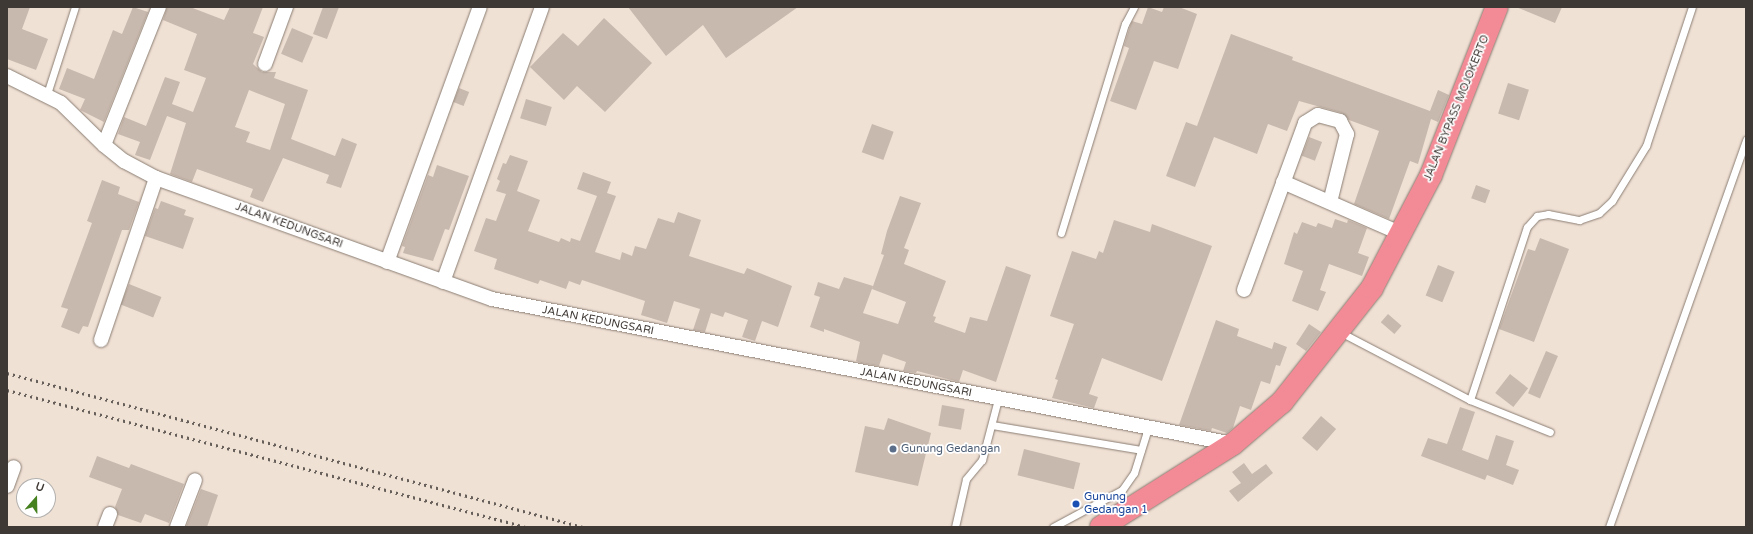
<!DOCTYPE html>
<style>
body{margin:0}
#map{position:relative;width:1753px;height:534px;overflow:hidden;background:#f0e1d5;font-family:"Varela Round",sans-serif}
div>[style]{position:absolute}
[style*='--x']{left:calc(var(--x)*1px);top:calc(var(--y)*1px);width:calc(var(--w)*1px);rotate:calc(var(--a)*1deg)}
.building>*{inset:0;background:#c8b9ae;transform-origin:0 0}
.roads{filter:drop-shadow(0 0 1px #8a7d72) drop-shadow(0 0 1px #8a7d72)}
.lane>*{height:7px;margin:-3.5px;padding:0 3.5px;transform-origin:3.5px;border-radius:3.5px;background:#fff}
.street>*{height:14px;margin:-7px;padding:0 7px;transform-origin:7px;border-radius:7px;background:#fff}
.highway>*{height:22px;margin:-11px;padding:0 11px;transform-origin:11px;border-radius:11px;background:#f28b96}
.rail>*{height:3px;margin-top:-1.5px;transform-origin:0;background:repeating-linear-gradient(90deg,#675f59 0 2px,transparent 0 6px)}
.dots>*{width:11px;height:11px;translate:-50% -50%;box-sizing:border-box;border:2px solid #fff;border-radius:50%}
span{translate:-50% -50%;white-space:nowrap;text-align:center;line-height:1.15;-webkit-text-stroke:3.5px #fff;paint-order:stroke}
.street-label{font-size:11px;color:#3f3935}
.service-label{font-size:11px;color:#4e5e75}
.left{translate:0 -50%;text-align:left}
.transit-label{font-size:11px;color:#164399}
.frame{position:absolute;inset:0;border:8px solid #3f3935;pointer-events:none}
.north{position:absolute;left:16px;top:478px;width:40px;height:40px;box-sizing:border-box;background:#fff;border:1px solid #b2b0ae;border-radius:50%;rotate:20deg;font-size:11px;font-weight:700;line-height:16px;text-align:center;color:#3f3935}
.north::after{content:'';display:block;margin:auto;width:14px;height:18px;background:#45811f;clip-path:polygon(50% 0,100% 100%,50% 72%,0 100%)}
</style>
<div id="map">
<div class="building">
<i style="clip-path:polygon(7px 7px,30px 7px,22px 29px,48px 39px,36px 70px,7px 59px)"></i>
<i style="clip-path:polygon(133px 7px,148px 12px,104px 122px,80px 110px,85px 99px,59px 89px,67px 68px,94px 79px,113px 30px,122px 34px)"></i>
<i style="clip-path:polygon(evenodd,167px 7px,190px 7px,224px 20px,230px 7px,263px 7px,253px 33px,264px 37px,253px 64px,262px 72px,276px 72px,274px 78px,308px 90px,291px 139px,335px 156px,342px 138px,357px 144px,341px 188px,326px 183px,329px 175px,283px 158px,263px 202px,250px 197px,253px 189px,197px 169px,192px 182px,170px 174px,186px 123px,167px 116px,150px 160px,135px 155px,140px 142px,118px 134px,124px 117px,146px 126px,165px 77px,180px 82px,172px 104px,193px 112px,206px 78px,184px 70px,197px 34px,163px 20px,167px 7px,249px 90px,285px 104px,270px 150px,246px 142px,250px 132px,235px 127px,249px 90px)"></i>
<i style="clip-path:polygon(323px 7px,339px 7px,327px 39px,313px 34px)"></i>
<i style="clip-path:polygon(628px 7px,798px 7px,726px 58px,703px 25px,666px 56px)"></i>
<i style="clip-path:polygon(1148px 7px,1162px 12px,1164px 7px,1179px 7px,1197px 14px,1178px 69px,1154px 61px,1136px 110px,1110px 101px,1129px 48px,1124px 46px,1130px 26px,1132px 21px,1142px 24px)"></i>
<i style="clip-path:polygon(1516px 7px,1562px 7px,1555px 23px)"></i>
<i style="clip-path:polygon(604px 18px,652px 63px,605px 112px,577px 86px,564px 100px,530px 67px,563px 33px,578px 46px)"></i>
<i style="left:292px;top:28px;width:23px;height:28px;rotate:23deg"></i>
<i style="clip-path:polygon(1231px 34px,1293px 57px,1292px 60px,1430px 111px,1438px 90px,1449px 95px,1438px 122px,1431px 119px,1418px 164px,1410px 161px,1389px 219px,1354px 204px,1379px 131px,1349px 120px,1342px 113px,1299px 101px,1287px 131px,1268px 124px,1257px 154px,1214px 137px,1195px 187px,1166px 176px,1186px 122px,1197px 126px)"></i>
<i style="left:1508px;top:83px;width:22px;height:32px;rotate:18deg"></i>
<i style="left:459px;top:88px;width:11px;height:15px;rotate:22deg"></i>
<i style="left:526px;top:99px;width:27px;height:20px;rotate:17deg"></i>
<i style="left:872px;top:124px;width:23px;height:30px;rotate:20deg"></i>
<i style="left:1309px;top:137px;width:14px;height:20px;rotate:21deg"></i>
<i style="clip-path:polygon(510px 155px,528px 161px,517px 191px,540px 200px,528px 231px,559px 242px,561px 238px,570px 242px,571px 238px,580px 241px,597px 196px,577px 189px,583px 172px,611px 182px,607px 193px,616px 196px,595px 252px,620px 260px,622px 252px,632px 256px,635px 246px,646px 249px,658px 218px,674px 223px,678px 212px,701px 220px,689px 256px,744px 274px,747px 268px,792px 286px,778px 327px,762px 321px,755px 341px,742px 337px,748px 320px,725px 312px,723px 317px,711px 313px,705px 332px,693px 330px,700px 309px,674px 301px,667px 323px,641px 315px,645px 301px,582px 280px,580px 285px,569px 281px,566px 289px,540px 280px,538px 284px,494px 269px,497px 259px,474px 251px,486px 218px,496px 221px,506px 194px,496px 191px,500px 181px,497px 179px,503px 163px,506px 164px)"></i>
<i style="clip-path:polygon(437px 165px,469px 176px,449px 230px,445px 229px,433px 261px,403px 253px,405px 247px,402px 246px,428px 175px,433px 177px)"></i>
<i style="clip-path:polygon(102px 180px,120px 187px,118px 194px,139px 202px,129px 230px,122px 230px,88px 327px,83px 326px,79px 334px,61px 327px,68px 309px,61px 307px,92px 223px,87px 221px)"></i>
<i style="left:1476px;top:185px;width:15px;height:14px;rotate:20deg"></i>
<i style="clip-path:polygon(900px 196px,921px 203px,904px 248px,909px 250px,904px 264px,946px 281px,933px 316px,936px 317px,934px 322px,965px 333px,970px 317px,987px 321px,1006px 266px,1031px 275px,996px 382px,963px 370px,959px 382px,917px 371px,916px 373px,903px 371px,906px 362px,883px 354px,879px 366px,861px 363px,856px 361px,860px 342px,824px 329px,824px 332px,810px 327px,820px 297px,814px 295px,818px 282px,839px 289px,844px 277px,873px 286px,863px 313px,898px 324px,906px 302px,872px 289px,884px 255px,881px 254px,887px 231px)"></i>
<i style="clip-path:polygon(161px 201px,186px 210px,184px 215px,194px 218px,183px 249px,145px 236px,155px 208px,158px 209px)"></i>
<i style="clip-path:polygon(1335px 219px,1347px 223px,1348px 220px,1367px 228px,1358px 253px,1369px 257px,1362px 276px,1329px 264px,1320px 290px,1326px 292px,1318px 311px,1292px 301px,1303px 271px,1284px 264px,1294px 232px,1297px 234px,1302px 222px,1316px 227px,1318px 223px,1332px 228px)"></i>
<i style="clip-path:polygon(1114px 220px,1150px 232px,1152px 224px,1212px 246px,1162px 381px,1102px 358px,1089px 394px,1098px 397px,1094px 408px,1052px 398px,1058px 380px,1055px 379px,1074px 324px,1050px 316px,1072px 251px,1096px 259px,1099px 251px,1103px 253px)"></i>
<i style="clip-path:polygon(1540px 238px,1569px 249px,1534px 342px,1499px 329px,1528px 249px,1535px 251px)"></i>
<i style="left:1438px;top:265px;width:18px;height:33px;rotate:22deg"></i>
<i style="left:129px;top:284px;width:35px;height:22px;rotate:22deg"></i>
<i style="left:1388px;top:314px;width:18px;height:11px;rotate:41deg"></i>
<i style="clip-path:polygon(1216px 320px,1239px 329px,1237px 336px,1272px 349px,1274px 342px,1287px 347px,1280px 366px,1276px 365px,1270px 384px,1261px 381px,1251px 410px,1240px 406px,1233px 428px,1227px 433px,1212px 428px,1211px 431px,1179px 425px)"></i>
<i style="clip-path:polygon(1309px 324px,1321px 332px,1306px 351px,1296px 344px)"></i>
<i style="left:1546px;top:351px;width:13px;height:46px;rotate:23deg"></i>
<i style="left:1510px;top:374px;width:23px;height:24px;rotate:38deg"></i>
<i style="left:942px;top:405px;width:23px;height:21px;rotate:10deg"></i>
<i style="clip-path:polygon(1460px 407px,1475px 412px,1462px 450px,1488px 460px,1496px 435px,1514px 441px,1506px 465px,1519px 470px,1513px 485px,1487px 475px,1485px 480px,1421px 456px,1428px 438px,1447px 444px)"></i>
<i style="left:1321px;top:416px;width:20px;height:29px;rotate:41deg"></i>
<i style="clip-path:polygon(888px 418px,931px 433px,918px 486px,855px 472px,865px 426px,884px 430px)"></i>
<i style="left:1024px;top:449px;width:58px;height:27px;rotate:14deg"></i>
<i style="clip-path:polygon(97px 456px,129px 468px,131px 464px,184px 484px,169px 523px,145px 514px,141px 523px,118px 515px,115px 507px,122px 489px,89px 477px)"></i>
<i style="clip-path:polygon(1244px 463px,1252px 474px,1266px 464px,1273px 473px,1238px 502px,1229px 491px,1241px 483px,1232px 472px)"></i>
<i style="clip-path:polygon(201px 489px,218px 495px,207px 527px,186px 527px)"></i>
</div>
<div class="roads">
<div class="lane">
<i style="--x:47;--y:94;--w:91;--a:-72.2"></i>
<i style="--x:1061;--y:233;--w:219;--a:-73"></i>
<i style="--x:1125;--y:24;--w:19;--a:-62"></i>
<i style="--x:1340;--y:332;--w:147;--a:27.6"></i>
<i style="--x:1470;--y:400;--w:86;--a:21.8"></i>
<i style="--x:1470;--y:400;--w:182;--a:-71.8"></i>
<i style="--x:1527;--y:227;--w:15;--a:-48"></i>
<i style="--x:1537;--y:216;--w:11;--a:-10"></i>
<i style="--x:1548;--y:214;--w:32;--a:11"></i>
<i style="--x:1579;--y:220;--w:21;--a:-19"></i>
<i style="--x:1599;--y:213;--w:18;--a:-43"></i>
<i style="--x:1612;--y:201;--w:65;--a:-58.3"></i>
<i style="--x:1646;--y:146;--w:146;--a:-71.7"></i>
<i style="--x:992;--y:425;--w:151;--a:9.5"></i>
<i style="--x:955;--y:527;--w:49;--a:-77.1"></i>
<i style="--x:966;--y:479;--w:25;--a:-50"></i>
<i style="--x:982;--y:460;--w:63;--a:-75.3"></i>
<i style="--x:1053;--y:527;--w:78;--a:-28.2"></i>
<i style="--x:1122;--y:490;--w:21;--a:-55"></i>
<i style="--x:1134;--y:473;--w:47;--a:-72.7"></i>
<i style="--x:1609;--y:527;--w:411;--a:-70.5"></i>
</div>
<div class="street">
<i style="--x:265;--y:64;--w:61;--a:-69.8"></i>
<i style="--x:7;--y:76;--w:60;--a:26.6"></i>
<i style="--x:61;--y:103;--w:60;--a:44.3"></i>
<i style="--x:104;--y:145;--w:26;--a:39"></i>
<i style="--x:124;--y:161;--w:36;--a:28"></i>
<i style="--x:156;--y:178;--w:357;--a:19.8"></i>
<i style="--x:492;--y:299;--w:755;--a:11.07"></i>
<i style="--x:104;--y:145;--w:149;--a:-68.3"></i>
<i style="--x:1283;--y:182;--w:128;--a:23.6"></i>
<i style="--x:387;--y:262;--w:271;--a:-70"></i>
<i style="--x:443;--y:282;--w:292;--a:-70.2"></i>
<i style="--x:1244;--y:290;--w:178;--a:-69.9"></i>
<i style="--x:1305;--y:123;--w:15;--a:-32"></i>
<i style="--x:1318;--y:115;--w:23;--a:15"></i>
<i style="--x:1340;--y:121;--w:15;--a:62"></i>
<i style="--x:1347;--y:134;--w:70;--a:104"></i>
<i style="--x:101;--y:340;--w:171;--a:-71.2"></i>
<i style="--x:7;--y:486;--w:20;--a:-70"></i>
<i style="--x:105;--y:527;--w:14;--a:-69"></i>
<i style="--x:177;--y:527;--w:50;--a:-69"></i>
</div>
<div class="highway">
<i style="--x:1101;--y:527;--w:156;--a:-32.2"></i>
<i style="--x:1233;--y:444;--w:65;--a:-40.6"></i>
<i style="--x:1282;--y:402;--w:145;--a:-51.7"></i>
<i style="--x:1372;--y:288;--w:127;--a:-62.4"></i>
<i style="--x:1431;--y:175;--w:180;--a:-68.6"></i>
</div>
</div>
<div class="rail">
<i style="--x:7;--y:373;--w:596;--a:14.97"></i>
<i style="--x:7;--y:390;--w:537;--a:14.79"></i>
</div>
<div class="dots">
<i style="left:893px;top:449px;background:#5c6f8a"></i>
<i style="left:1076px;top:504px;background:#1a4fb4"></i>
</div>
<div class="street-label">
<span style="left:1457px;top:108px;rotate:-68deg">JALAN BYPASS MOJOKERTO</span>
<span style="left:289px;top:226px;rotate:20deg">JALAN KEDUNGSARI</span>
<span style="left:598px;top:321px;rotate:11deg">JALAN KEDUNGSARI</span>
<span style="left:916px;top:383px;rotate:11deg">JALAN KEDUNGSARI</span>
</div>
<div class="service-label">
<span class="left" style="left:901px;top:449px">Gunung Gedangan</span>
</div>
<div class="transit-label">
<span class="left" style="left:1084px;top:504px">Gunung<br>Gedangan 1</span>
</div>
<div class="frame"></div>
<div class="north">U</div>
</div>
